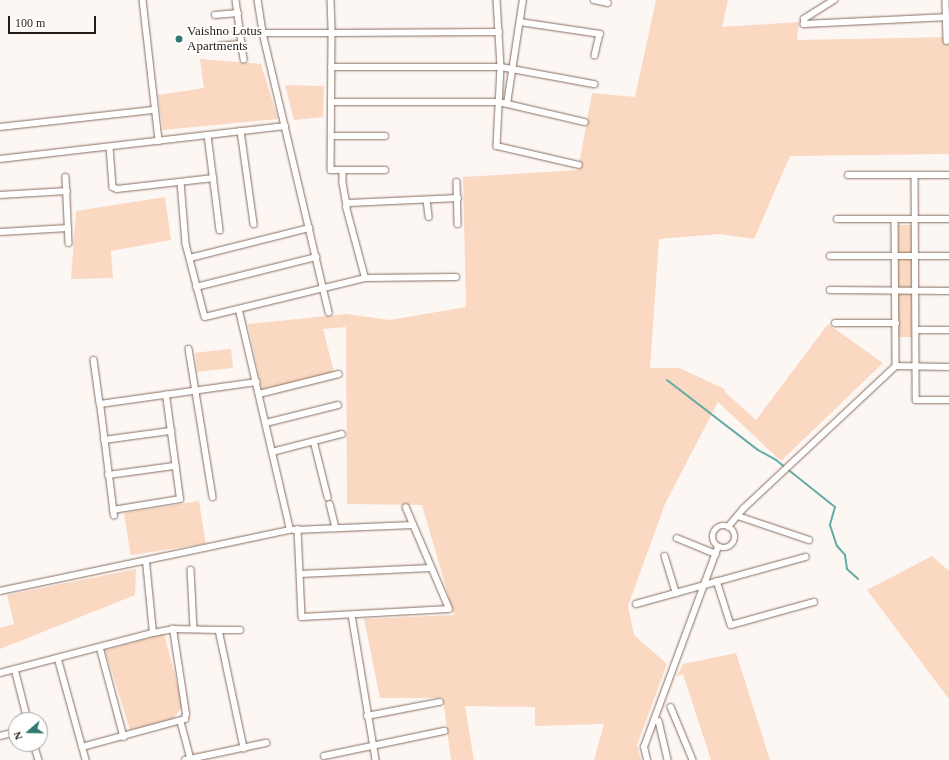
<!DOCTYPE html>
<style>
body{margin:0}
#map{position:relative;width:949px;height:760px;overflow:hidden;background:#fdf7f4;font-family:Georgia,serif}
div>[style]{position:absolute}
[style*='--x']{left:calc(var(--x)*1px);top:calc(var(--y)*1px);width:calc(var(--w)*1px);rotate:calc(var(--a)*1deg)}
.green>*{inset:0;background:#fad8c2;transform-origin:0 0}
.stream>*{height:2px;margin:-1px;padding:0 1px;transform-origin:1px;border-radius:1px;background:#63aca3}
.roads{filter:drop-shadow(0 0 1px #866e5f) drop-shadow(0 0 1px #866e5f)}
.minor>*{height:5.5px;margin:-2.75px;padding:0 2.75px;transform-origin:2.75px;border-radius:2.75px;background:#fff}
.minor>.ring{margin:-2.75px;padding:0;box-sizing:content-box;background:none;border:5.5px solid #fff;border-radius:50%}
.dots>*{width:11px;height:11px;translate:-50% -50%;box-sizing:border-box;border:2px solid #fff;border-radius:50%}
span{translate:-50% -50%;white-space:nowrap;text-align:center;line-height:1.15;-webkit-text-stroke:4px #fff;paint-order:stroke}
.poi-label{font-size:13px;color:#251c16}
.left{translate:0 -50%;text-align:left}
.north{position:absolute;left:8px;top:712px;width:40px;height:40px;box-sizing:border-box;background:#fff;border:1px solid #a8a4a2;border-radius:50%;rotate:250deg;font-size:11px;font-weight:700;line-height:16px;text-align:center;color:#251c16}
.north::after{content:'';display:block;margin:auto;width:14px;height:18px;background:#317871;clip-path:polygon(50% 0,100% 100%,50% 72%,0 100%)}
.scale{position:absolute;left:8px;top:16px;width:88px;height:18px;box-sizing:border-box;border:2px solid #251c16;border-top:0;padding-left:5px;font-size:12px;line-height:14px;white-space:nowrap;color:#251c16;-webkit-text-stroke:3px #fff;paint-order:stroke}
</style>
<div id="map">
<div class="green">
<i style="clip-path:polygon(656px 0,728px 0,722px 27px,799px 22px,797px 40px,949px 37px,949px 154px,790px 156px,754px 239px,719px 234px,659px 239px,650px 368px,679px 368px,725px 389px,724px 391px,756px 420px,828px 324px,883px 363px,781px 461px,718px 402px,665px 504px,628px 606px,634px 635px,667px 664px,637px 745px,641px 760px,594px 760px,604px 724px,535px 726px,535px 707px,465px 706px,474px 760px,451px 760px,443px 698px,380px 698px,364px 619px,454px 615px,422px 505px,347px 504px,346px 327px,323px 329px,334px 372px,262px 390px,248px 324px,346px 314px,390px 320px,466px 307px,463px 177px,578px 170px,592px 93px,635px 97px)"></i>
<i style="clip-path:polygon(200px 59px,261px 64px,278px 119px,163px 130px,158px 95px,204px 88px)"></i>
<i style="clip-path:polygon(285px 85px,324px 86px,323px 117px,294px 120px)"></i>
<i style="clip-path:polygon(165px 197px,171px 240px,111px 251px,113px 278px,71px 279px,76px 211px)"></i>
<i style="left:898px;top:225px;width:14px;height:112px"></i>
<i style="left:231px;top:349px;width:19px;height:36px;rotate:84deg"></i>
<i style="left:199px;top:501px;width:43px;height:76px;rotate:81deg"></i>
<i style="clip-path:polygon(932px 556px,949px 571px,949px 699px,867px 590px)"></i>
<i style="clip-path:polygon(136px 569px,135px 595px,0 649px,0 628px,14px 624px,7px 595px)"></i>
<i style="clip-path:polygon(164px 634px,183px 706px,173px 719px,130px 730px,105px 650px)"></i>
<i style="clip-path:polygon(736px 653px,770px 760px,711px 760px,683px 674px,677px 676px,683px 664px)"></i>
</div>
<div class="stream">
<i style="--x:667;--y:380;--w:115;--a:37.6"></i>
<i style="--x:758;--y:450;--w:21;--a:29"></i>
<i style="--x:776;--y:460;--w:75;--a:38.5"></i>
<i style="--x:835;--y:507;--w:19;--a:106"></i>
<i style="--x:830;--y:525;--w:22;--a:72"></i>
<i style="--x:837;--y:546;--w:12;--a:48"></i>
<i style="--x:845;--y:555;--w:14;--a:82"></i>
<i style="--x:847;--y:569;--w:15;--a:42"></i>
</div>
<div class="roads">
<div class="minor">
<i style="--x:143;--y:0;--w:142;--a:83.5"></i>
<i style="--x:236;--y:0;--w:60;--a:82.3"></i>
<i style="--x:258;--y:0;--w:33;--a:81"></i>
<i style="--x:263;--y:33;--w:287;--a:76.7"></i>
<i style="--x:331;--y:0;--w:33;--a:88"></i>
<i style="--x:332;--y:33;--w:167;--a:-0.3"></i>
<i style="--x:497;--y:0;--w:67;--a:86.6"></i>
<i style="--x:501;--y:67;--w:79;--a:92.9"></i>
<i style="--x:497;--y:146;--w:84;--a:13"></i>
<i style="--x:594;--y:0;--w:14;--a:12"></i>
<i style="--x:835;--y:0;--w:36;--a:148"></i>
<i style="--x:805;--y:19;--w:5;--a:101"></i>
<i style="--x:804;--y:24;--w:145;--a:-2.8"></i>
<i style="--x:946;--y:0;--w:41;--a:88.6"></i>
<i style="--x:215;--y:15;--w:23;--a:-5"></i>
<i style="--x:520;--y:22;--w:81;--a:8.5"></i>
<i style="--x:600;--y:34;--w:22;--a:103"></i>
<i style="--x:263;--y:33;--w:69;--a:0"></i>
<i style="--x:332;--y:33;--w:137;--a:90.4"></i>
<i style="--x:331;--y:170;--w:54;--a:0"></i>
<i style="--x:217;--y:46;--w:25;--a:-5"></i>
<i style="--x:331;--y:67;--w:170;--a:0"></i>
<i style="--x:501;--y:67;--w:95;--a:10.4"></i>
<i style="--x:331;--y:102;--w:168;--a:0"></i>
<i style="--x:499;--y:102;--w:88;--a:13.1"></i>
<i style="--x:507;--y:104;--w:105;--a:-81.3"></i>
<i style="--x:0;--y:127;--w:156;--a:-6.3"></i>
<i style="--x:241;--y:131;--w:94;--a:82"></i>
<i style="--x:208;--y:135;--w:96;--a:82.8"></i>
<i style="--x:331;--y:136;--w:54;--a:0"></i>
<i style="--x:110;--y:147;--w:40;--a:85.7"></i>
<i style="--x:113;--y:187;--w:4;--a:27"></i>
<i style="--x:117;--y:189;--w:97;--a:-6.5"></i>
<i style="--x:0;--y:159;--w:287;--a:-6.6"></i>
<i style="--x:343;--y:170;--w:13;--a:90"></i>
<i style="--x:343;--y:183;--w:22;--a:80"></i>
<i style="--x:848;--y:175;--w:101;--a:0"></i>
<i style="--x:915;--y:175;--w:225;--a:89.7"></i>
<i style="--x:916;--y:400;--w:33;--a:0"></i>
<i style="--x:66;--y:177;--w:66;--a:87.4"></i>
<i style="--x:181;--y:182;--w:62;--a:85.4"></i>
<i style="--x:186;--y:244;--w:75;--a:75.4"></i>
<i style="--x:205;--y:317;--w:165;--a:-13.7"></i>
<i style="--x:365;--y:278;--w:73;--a:-105"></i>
<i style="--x:346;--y:207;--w:5;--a:-53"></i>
<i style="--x:349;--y:203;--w:109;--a:-2.6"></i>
<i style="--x:457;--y:182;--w:42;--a:88.6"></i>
<i style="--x:0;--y:195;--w:67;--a:-3.4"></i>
<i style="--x:427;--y:200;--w:17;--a:83"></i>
<i style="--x:837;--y:219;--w:112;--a:0"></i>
<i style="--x:895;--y:219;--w:147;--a:89.6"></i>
<i style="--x:0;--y:232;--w:68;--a:-3.4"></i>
<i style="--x:830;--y:256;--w:119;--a:0"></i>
<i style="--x:190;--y:258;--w:123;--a:-14.1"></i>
<i style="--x:365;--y:278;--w:91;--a:-0.6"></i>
<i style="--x:196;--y:287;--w:124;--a:-14"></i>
<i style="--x:830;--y:290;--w:119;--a:0.5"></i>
<i style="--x:835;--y:323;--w:61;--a:0"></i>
<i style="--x:916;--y:330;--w:33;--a:0"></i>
<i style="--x:189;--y:349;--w:150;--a:80.8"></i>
<i style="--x:94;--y:360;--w:44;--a:82.2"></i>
<i style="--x:259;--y:394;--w:82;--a:-14"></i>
<i style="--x:266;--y:423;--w:74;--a:-14"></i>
<i style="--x:104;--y:440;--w:68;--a:-7.7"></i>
<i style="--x:314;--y:441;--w:58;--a:76"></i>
<i style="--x:272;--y:452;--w:72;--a:-14.4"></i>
<i style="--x:108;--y:475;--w:68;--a:-7.7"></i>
<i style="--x:330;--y:504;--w:25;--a:76"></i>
<i style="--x:113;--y:510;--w:68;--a:-9.3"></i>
<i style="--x:180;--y:499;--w:105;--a:-97.7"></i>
<i style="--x:114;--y:516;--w:113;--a:-97.1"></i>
<i style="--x:100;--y:404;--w:158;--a:-8"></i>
<i style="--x:738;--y:516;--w:75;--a:18.7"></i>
<i class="ring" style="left:713px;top:526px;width:16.5px;height:16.5px"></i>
<i style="--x:728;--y:527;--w:23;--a:-50"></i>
<i style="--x:743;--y:509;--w:209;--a:-43.1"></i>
<i style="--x:896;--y:366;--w:53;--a:1.1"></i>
<i style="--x:298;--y:529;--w:88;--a:87.4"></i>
<i style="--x:302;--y:617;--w:147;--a:-3.1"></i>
<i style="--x:449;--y:609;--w:110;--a:-113.1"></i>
<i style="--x:294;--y:530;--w:119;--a:-2.4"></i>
<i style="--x:677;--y:538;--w:42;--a:22.3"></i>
<i style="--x:665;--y:556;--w:39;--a:73"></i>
<i style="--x:191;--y:570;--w:59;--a:87.1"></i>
<i style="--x:300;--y:574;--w:131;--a:-2.6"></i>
<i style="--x:717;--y:581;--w:46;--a:72.3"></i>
<i style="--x:731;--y:625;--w:86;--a:-15.5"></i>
<i style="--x:0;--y:591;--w:296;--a:-11.9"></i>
<i style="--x:290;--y:530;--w:226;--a:-103.1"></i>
<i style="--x:636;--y:604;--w:176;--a:-15.5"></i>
<i style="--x:352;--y:615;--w:147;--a:80.6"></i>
<i style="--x:219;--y:630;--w:21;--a:0"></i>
<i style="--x:153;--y:633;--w:20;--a:-11"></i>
<i style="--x:173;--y:629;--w:46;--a:1.2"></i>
<i style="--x:219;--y:630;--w:121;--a:78"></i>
<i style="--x:100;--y:647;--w:93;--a:75.1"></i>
<i style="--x:58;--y:658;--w:106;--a:74.6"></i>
<i style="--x:15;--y:669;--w:53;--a:75.7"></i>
<i style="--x:0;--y:673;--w:158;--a:-14.7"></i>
<i style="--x:153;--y:633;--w:72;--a:-95.6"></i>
<i style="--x:671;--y:707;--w:57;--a:67.5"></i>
<i style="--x:367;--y:716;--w:74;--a:-10.9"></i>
<i style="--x:659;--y:721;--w:40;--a:77"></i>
<i style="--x:181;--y:722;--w:38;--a:75"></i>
<i style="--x:0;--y:736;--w:16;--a:-14"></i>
<i style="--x:34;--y:744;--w:17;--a:73"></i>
<i style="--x:82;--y:747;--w:107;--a:-15.2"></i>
<i style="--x:185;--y:719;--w:5;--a:-79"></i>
<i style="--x:186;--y:714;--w:86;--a:-98.7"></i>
<i style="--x:324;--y:756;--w:123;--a:-11.8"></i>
<i style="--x:185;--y:760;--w:83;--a:-11.9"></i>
<i style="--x:647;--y:760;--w:13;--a:-103"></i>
<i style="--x:644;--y:747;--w:213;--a:-69.7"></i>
</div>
</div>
<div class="dots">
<i style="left:179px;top:39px;background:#317871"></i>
</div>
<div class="poi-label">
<span class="left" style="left:187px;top:39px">Vaishno Lotus<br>Apartments</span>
</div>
<div class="north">N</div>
<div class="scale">100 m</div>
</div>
